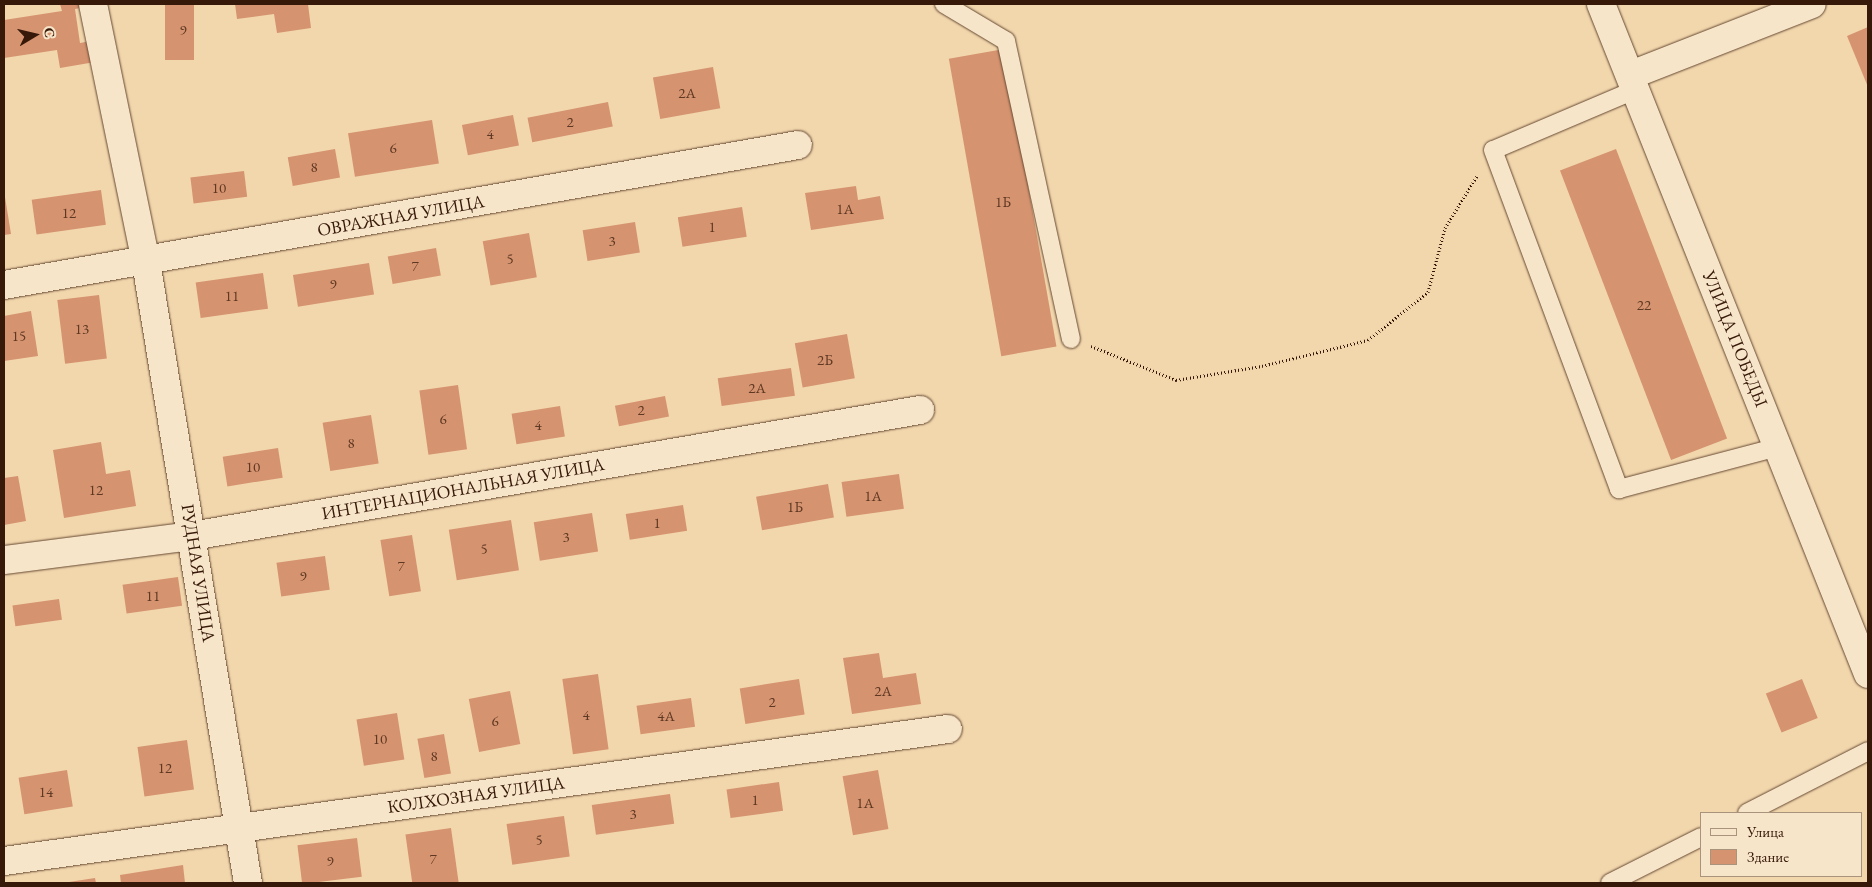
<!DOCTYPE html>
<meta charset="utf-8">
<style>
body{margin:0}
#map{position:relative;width:1872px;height:887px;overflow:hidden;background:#f2d7ad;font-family:"EB Garamond",serif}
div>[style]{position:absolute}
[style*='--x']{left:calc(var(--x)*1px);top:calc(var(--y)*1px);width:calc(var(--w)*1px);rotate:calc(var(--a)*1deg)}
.building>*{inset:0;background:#d59370;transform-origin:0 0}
.path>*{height:3px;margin-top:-1.5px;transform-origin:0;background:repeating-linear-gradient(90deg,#361908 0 1px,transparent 0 3.5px)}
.roads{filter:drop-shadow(0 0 1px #654831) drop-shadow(0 0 1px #654831)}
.service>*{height:18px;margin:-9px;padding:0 9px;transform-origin:9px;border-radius:9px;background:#f7e5ca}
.minor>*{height:28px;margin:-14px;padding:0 14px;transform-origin:14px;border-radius:14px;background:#f7e5ca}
span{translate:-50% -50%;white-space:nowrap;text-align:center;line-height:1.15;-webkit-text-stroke:4px #f7e5ca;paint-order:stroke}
.number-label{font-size:15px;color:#5e3822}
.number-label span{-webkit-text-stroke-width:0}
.street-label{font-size:18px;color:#361908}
.frame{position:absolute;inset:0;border:5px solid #361908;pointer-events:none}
.legend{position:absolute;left:1700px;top:812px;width:162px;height:65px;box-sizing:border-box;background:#f7e5ca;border:1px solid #aa937c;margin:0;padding:6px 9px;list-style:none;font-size:15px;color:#361908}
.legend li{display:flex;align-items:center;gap:10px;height:25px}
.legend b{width:25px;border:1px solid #aa937c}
.north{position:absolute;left:10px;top:10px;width:50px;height:50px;-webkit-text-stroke:4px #f7e5ca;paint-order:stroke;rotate:81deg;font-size:14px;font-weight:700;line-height:20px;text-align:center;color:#361908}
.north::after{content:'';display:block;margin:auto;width:18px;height:22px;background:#361908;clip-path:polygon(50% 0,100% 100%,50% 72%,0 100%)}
</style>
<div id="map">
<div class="building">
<i style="clip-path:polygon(60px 4px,86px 4px,86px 7px,75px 9px,80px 43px,91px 41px,95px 62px,60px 68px,57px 50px,4px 58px,4px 20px,62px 11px)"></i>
<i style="left:165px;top:4px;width:29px;height:56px"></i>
<i style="clip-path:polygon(235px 4px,308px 4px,311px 28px,277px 33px,274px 14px,237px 19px)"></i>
<i style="clip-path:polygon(1868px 27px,1868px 87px,1847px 36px)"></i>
<i style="left:1004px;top:49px;width:302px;height:56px;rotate:80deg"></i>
<i style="left:713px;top:67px;width:42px;height:61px;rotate:80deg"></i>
<i style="left:608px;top:102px;width:25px;height:82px;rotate:79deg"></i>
<i style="left:513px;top:115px;width:31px;height:52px;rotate:79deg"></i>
<i style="left:432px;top:120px;width:44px;height:85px;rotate:81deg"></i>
<i style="left:335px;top:149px;width:29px;height:48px;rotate:80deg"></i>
<i style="left:1616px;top:149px;width:310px;height:60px;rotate:69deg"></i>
<i style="left:244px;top:171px;width:26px;height:54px;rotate:83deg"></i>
<i style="clip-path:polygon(856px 186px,858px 200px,880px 196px,884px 219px,811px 230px,805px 193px)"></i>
<i style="left:101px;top:190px;width:35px;height:70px;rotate:82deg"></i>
<i style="clip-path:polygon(4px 191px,11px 234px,4px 235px)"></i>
<i style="left:742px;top:207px;width:30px;height:65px;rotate:81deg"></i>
<i style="left:635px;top:222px;width:31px;height:53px;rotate:81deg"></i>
<i style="left:529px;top:233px;width:45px;height:47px;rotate:80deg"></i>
<i style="left:436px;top:248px;width:28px;height:49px;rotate:80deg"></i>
<i style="left:369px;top:263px;width:32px;height:77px;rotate:81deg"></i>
<i style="left:263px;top:273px;width:36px;height:68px;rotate:82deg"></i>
<i style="left:99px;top:295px;width:64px;height:42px;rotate:83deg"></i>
<i style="clip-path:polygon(31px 311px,38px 356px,4px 361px,4px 316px)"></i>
<i style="left:847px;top:334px;width:45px;height:53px;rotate:80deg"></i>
<i style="left:791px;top:368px;width:28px;height:74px;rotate:82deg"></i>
<i style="left:458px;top:385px;width:65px;height:39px;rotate:82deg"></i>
<i style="left:665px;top:396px;width:21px;height:51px;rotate:79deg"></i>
<i style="left:560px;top:406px;width:31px;height:49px;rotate:81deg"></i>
<i style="left:371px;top:415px;width:49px;height:49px;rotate:81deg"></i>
<i style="clip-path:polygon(101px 442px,106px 474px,130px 470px,136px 506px,64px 518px,53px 450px)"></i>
<i style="left:278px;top:448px;width:30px;height:56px;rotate:81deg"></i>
<i style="left:899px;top:474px;width:35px;height:58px;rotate:82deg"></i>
<i style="clip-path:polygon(18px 476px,26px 521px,4px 525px,4px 478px)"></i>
<i style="left:828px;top:484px;width:34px;height:73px;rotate:80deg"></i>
<i style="left:683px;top:505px;width:26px;height:58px;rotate:81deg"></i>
<i style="left:592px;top:513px;width:39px;height:59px;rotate:81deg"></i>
<i style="left:511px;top:520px;width:51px;height:63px;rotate:81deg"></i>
<i style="left:412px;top:535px;width:57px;height:32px;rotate:81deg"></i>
<i style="left:325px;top:556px;width:34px;height:49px;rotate:82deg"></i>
<i style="left:178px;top:577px;width:29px;height:56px;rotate:82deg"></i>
<i style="left:59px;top:599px;width:21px;height:47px;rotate:82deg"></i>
<i style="clip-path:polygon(879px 653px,883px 678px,916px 673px,921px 704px,852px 714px,843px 658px)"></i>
<i style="left:598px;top:674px;width:76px;height:36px;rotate:82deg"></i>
<i style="left:799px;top:679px;width:36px;height:60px;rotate:81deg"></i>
<i style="left:1802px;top:679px;width:42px;height:39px;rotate:68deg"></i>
<i style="left:510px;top:691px;width:54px;height:42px;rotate:79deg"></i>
<i style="left:691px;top:698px;width:29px;height:55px;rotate:82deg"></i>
<i style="left:397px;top:713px;width:47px;height:41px;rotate:81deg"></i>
<i style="left:444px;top:734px;width:40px;height:27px;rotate:80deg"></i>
<i style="left:187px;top:740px;width:50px;height:50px;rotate:82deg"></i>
<i style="left:67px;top:770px;width:37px;height:49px;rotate:81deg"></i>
<i style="left:878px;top:770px;width:60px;height:36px;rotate:80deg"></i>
<i style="left:779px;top:782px;width:29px;height:53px;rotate:82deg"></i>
<i style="left:670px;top:794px;width:30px;height:79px;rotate:82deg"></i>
<i style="left:564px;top:816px;width:41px;height:58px;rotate:82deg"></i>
<i style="left:451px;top:828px;width:56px;height:46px;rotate:82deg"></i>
<i style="left:357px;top:838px;width:39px;height:60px;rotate:83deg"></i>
<i style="clip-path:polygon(183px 865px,185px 883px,121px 883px,120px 875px)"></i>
<i style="clip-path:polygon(95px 878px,96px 883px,69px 883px,69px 882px)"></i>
</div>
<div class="path">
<i style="--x:1091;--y:346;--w:92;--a:21.8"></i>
<i style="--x:1176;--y:380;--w:87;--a:-9.2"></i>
<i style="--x:1262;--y:366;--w:109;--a:-13.8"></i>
<i style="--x:1368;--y:340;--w:77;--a:-38.7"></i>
<i style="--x:1428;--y:292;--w:66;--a:-75.1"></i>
<i style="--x:1445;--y:228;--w:61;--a:-58.4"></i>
</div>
<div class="roads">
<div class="service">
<i style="--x:944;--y:4;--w:72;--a:30.8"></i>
<i style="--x:1006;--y:41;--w:305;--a:77.7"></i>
<i style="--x:1637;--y:89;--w:156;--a:157"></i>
<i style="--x:1493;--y:150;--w:362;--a:69.6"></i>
<i style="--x:1619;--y:489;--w:164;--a:-14.8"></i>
<i style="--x:1747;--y:813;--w:136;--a:-27.1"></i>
<i style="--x:1610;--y:883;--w:102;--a:-26.8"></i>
</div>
<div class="minor">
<i style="--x:93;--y:4;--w:263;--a:78.4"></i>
<i style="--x:146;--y:262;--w:629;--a:80.67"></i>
<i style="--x:1601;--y:4;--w:721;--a:68.27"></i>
<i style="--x:1631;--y:75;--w:194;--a:-21.4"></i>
<i style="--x:4;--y:285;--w:806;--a:-10"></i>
<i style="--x:4;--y:560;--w:190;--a:-7.3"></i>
<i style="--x:192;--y:536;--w:739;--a:-9.82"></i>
<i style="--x:4;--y:861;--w:953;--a:-7.96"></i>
</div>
</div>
<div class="number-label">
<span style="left:183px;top:30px">9</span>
<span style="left:687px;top:93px">2А</span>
<span style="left:570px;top:122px">2</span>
<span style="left:490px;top:134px">4</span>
<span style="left:393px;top:148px">6</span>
<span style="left:314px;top:167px">8</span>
<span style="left:219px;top:188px">10</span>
<span style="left:1003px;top:202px">1Б</span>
<span style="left:845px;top:209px">1А</span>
<span style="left:69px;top:213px">12</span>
<span style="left:712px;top:227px">1</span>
<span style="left:612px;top:241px">3</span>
<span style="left:510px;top:259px">5</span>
<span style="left:415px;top:266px">7</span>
<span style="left:333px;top:284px">9</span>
<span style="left:232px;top:296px">11</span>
<span style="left:1644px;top:305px">22</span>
<span style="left:82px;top:329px">13</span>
<span style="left:19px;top:336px">15</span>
<span style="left:825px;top:360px">2Б</span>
<span style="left:757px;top:388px">2А</span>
<span style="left:641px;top:410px">2</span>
<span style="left:443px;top:419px">6</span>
<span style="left:538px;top:425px">4</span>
<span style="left:351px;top:443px">8</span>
<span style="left:253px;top:467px">10</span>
<span style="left:96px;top:490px">12</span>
<span style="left:873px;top:496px">1А</span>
<span style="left:795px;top:507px">1Б</span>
<span style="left:657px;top:523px">1</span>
<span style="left:566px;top:537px">3</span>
<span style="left:484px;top:549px">5</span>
<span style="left:401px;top:566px">7</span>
<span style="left:303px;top:576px">9</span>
<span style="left:153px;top:596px">11</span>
<span style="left:883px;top:691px">2А</span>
<span style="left:772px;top:702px">2</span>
<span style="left:586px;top:715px">4</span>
<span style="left:666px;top:716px">4А</span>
<span style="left:495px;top:721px">6</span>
<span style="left:380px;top:739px">10</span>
<span style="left:434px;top:756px">8</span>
<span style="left:165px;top:768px">12</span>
<span style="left:46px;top:792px">14</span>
<span style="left:755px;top:800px">1</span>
<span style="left:865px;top:803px">1А</span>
<span style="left:633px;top:814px">3</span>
<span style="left:539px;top:840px">5</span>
<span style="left:433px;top:859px">7</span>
<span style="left:330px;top:861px">9</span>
</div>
<div class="street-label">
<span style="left:401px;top:216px;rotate:-10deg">ОВРАЖНАЯ УЛИЦА</span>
<span style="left:1735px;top:339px;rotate:68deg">УЛИЦА ПОБЕДЫ</span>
<span style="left:463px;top:489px;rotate:-10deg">ИНТЕРНАЦИОНАЛЬНАЯ УЛИЦА</span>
<span style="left:198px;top:573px;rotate:81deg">РУДНАЯ УЛИЦА</span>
<span style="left:476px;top:795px;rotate:-8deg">КОЛХОЗНАЯ УЛИЦА</span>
</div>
<div class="frame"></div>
<ul class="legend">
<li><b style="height:6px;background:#f7e5ca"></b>Улица</li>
<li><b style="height:14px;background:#d59370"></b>Здание</li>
</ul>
<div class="north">С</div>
</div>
